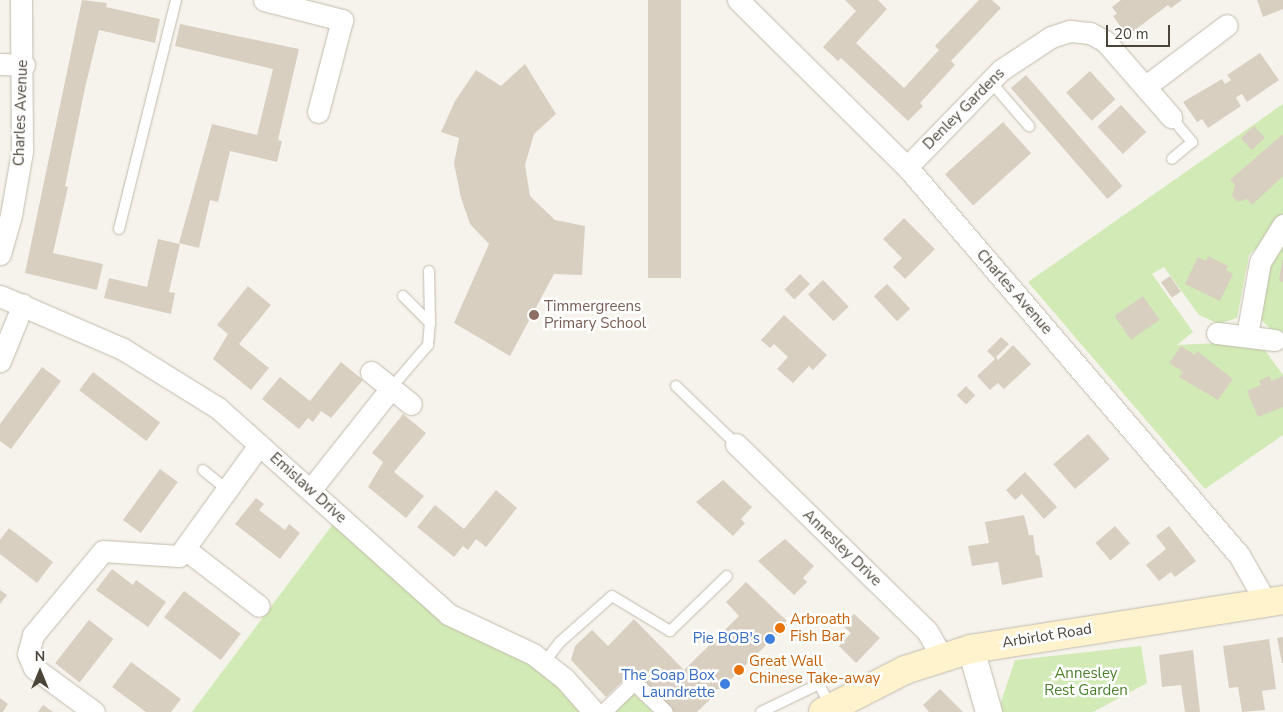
<!DOCTYPE html>
<style>
body{margin:0}
#map{position:relative;width:1283px;height:712px;overflow:hidden;background:#f6f3ec;font-family:"Nunito Sans",sans-serif}
div>[style]{position:absolute}
[style*='--x']{left:calc(var(--x)*1px);top:calc(var(--y)*1px);width:calc(var(--w)*1px);rotate:calc(var(--a)*1deg)}
.green>*{inset:0;background:#d2eab5}
.building>*{inset:0;background:#d8cfc1;transform-origin:0 0}
.roads{filter:drop-shadow(0 0 1px #c2bbae) drop-shadow(0 0 1px #c2bbae)}
.service>*{height:10px;margin:-5px;padding:0 5px;transform-origin:5px;border-radius:5px;background:#fff}
.pedestrian>*{height:15px;margin:-7.5px;padding:0 7.5px;transform-origin:7.5px;border-radius:7.5px;background:#fff}
.minor>*{height:21px;margin:-10.5px;padding:0 10.5px;transform-origin:10.5px;border-radius:10.5px;background:#fff}
.tertiary>*{height:26px;margin:-13px;padding:0 13px;transform-origin:13px;border-radius:13px;background:#fff}
.secondary>*{height:28px;margin:-14px;padding:0 14px;transform-origin:14px;border-radius:14px;background:#fff3cd}
.dots>*{width:14px;height:14px;translate:-50% -50%;box-sizing:border-box;border:2px solid #fff;border-radius:50%}
span{translate:-50% -50%;white-space:nowrap;text-align:center;line-height:1.15;-webkit-text-stroke:5px #fff;paint-order:stroke}
.street-label{font-size:15px;color:#4b4439}
.education-label{font-size:15px;color:#785e54}
.left{translate:0 -50%;text-align:left}
.food-label{font-size:15px;color:#c56008}
.shop-label{font-size:15px;color:#366cbe}
.right{translate:-100% -50%;text-align:right}
.park-label{font-size:15px;color:#4a7f2a}
.north{position:absolute;left:15px;top:647px;width:50px;height:50px;-webkit-text-stroke:4px #fff;paint-order:stroke;rotate:0deg;font-size:14px;font-weight:700;line-height:20px;text-align:center;color:#4b4439}
.north::after{content:'';display:block;margin:auto;width:18px;height:22px;background:#4b4439;clip-path:polygon(50% 0,100% 100%,50% 72%,0 100%)}
.scale{position:absolute;left:1106px;top:25px;width:64px;height:22px;box-sizing:border-box;border:2px solid #4b4439;border-top:0;padding-left:6px;font-size:15px;line-height:18px;white-space:nowrap;color:#4b4439;-webkit-text-stroke:4px #fff;paint-order:stroke}
</style>
<div id="map">
<div class="green">
<i style="clip-path:polygon(1283px 104px,1283px 216px,1261px 244px,1249px 255px,1237px 318px,1219px 324px,1199px 315px,1164px 267px,1152px 274px,1193px 332px,1177px 345px,1219px 343px,1264px 349px,1283px 375px,1283px 435px,1205px 489px,1028px 282px)"></i>
<i style="clip-path:polygon(1283px 237px,1283px 340px,1260px 319px,1270px 254px)"></i>
<i style="clip-path:polygon(333px 524px,531px 658px,590px 712px,192px 712px)"></i>
<i style="clip-path:polygon(1141px 646px,1147px 683px,1093px 712px,1002px 712px,999px 708px,1015px 660px)"></i>
<i style="clip-path:polygon(634px 694px,653px 712px,614px 712px,615px 711px)"></i>
</div>
<div class="building">
<i style="clip-path:polygon(82px 0,107px 3px,106px 7px,160px 19px,155px 43px,99px 30px,85px 88px,65px 186px,68px 187px,53px 253px,103px 264px,97px 290px,25px 273px)"></i>
<i style="left:648px;top:0;width:33px;height:278px"></i>
<i style="clip-path:polygon(845px 0,878px 0,887px 9px,856px 43px,904px 88px,939px 50px,935px 46px,979px 0,992px 0,1001px 8px,951px 61px,955px 65px,920px 103px,923px 106px,908px 121px,841px 58px,838px 61px,823px 47px,856px 11px)"></i>
<i style="clip-path:polygon(1121px 0,1182px 0,1171px 8px,1168px 5px,1127px 36px,1113px 16px,1117px 14px,1112px 7px)"></i>
<i style="clip-path:polygon(1257px 0,1283px 0,1283px 9px,1263px 17px)"></i>
<i style="clip-path:polygon(180px 24px,299px 49px,278px 140px,282px 141px,277px 162px,230px 151px,218px 202px,210px 200px,199px 248px,179px 243px,212px 124px,257px 135px,273px 69px,175px 46px)"></i>
<i style="clip-path:polygon(1260px 53px,1279px 80px,1247px 102px,1242px 94px,1238px 96px,1236px 98px,1241px 106px,1208px 128px,1202px 119px,1197px 122px,1183px 102px,1222px 79px,1225px 84px,1231px 80px,1227px 75px)"></i>
<i style="clip-path:polygon(525px 64px,556px 114px,534px 134px,525px 165px,530px 196px,555px 220px,585px 226px,582px 275px,554px 274px,510px 356px,454px 323px,489px 244px,470px 224px,461px 198px,454px 163px,459px 138px,441px 132px,455px 101px,476px 70px,501px 86px)"></i>
<i style="left:1090px;top:71px;width:38px;height:32px;rotate:48deg"></i>
<i style="left:1026px;top:75px;width:147px;height:20px;rotate:49deg"></i>
<i style="left:1121px;top:105px;width:37px;height:32px;rotate:47deg"></i>
<i style="left:1003px;top:122px;width:42px;height:78px;rotate:48deg"></i>
<i style="left:1254px;top:126px;width:16px;height:18px;rotate:47deg"></i>
<i style="clip-path:polygon(1283px 134px,1283px 176px,1252px 205px,1247px 199px,1238px 202px,1232px 196px,1235px 185px,1230px 180px)"></i>
<i style="clip-path:polygon(904px 218px,935px 249px,905px 279px,893px 267px,902px 258px,883px 239px)"></i>
<i style="clip-path:polygon(158px 239px,180px 244px,169px 292px,175px 293px,171px 314px,104px 298px,109px 278px,147px 287px)"></i>
<i style="clip-path:polygon(1208px 256px,1228px 266px,1226px 270px,1233px 274px,1220px 301px,1185px 284px,1198px 257px,1206px 261px)"></i>
<i style="clip-path:polygon(1282px 260px,1283px 260px,1283px 282px,1279px 281px)"></i>
<i style="left:800px;top:274px;width:14px;height:22px;rotate:45deg"></i>
<i style="left:1170px;top:276px;width:19px;height:11px;rotate:55deg"></i>
<i style="left:823px;top:280px;width:37px;height:21px;rotate:46deg"></i>
<i style="left:887px;top:284px;width:34px;height:18px;rotate:47deg"></i>
<i style="clip-path:polygon(248px 286px,271px 305px,239px 344px,269px 368px,251px 390px,213px 359px,228px 334px,217px 325px)"></i>
<i style="left:1143px;top:296px;width:29px;height:35px;rotate:55deg"></i>
<i style="clip-path:polygon(784px 315px,827px 355px,813px 370px,809px 366px,793px 383px,777px 369px,788px 357px,774px 344px,770px 348px,761px 340px)"></i>
<i style="clip-path:polygon(1001px 337px,1009px 344px,996px 357px,998px 360px,1013px 345px,1031px 364px,1004px 389px,998px 383px,990px 390px,977px 376px,995px 359px,987px 351px)"></i>
<i style="clip-path:polygon(1181px 346px,1195px 355px,1197px 351px,1233px 379px,1218px 400px,1179px 377px,1183px 372px,1169px 363px)"></i>
<i style="clip-path:polygon(341px 362px,363px 380px,331px 418px,321px 411px,313px 422px,308px 418px,299px 429px,262px 399px,280px 377px,310px 401px)"></i>
<i style="clip-path:polygon(42px 367px,61px 381px,11px 449px,0 441px,0 424px)"></i>
<i style="left:93px;top:372px;width:84px;height:23px;rotate:37deg"></i>
<i style="clip-path:polygon(1269px 376px,1271px 381px,1283px 376px,1283px 407px,1258px 417px,1247px 391px,1261px 385px,1259px 381px)"></i>
<i style="left:966px;top:386px;width:13px;height:13px;rotate:45deg"></i>
<i style="clip-path:polygon(403px 414px,426px 433px,394px 472px,424px 496px,406px 518px,368px 487px,383px 462px,372px 453px)"></i>
<i style="left:1088px;top:434px;width:33px;height:46px;rotate:49deg"></i>
<i style="left:160px;top:469px;width:22px;height:63px;rotate:36deg"></i>
<i style="clip-path:polygon(1025px 472px,1057px 507px,1044px 519px,1022px 494px,1015px 500px,1006px 490px)"></i>
<i style="clip-path:polygon(723px 480px,752px 507px,741px 519px,745px 523px,733px 536px,696px 502px)"></i>
<i style="clip-path:polygon(496px 490px,517px 508px,486px 547px,476px 539px,468px 550px,463px 546px,454px 557px,417px 527px,435px 505px,464px 529px)"></i>
<i style="clip-path:polygon(256px 498px,264px 504px,259px 510px,285px 530px,289px 524px,300px 533px,280px 559px,235px 524px)"></i>
<i style="clip-path:polygon(1024px 515px,1029px 535px,1033px 535px,1036px 555px,1039px 555px,1043px 577px,1002px 585px,998px 562px,972px 566px,968px 546px,989px 543px,985px 522px)"></i>
<i style="left:1115px;top:526px;width:23px;height:26px;rotate:49deg"></i>
<i style="clip-path:polygon(1169px 526px,1196px 561px,1175px 577px,1171px 572px,1159px 581px,1146px 565px,1166px 549px,1156px 536px)"></i>
<i style="clip-path:polygon(9px 528px,53px 562px,37px 583px,0 554px,0 540px)"></i>
<i style="clip-path:polygon(785px 539px,814px 566px,803px 578px,807px 582px,794px 595px,758px 561px)"></i>
<i style="clip-path:polygon(112px 569px,133px 585px,136px 580px,166px 602px,148px 627px,96px 590px)"></i>
<i style="clip-path:polygon(746px 582px,789px 623px,697px 712px,674px 712px,633px 671px,606px 697px,571px 660px,575px 646px,592px 630px,608px 646px,634px 619px,684px 670px,739px 616px,726px 602px)"></i>
<i style="clip-path:polygon(0 590px,7px 595px,0 604px)"></i>
<i style="left:184px;top:591px;width:71px;height:33px;rotate:37deg"></i>
<i style="clip-path:polygon(854px 614px,880px 638px,856px 663px,839px 646px,851px 633px,843px 626px)"></i>
<i style="left:89px;top:620px;width:31px;height:55px;rotate:38deg"></i>
<i style="clip-path:polygon(1283px 637px,1283px 663px,1282px 663px,1277px 638px)"></i>
<i style="clip-path:polygon(1269px 639px,1276px 689px,1262px 691px,1265px 710px,1242px 712px,1238px 687px,1229px 688px,1223px 646px)"></i>
<i style="clip-path:polygon(1193px 650px,1200px 712px,1185px 712px,1181px 685px,1162px 687px,1159px 655px)"></i>
<i style="clip-path:polygon(131px 662px,181px 699px,171px 712px,146px 712px,112px 687px)"></i>
<i style="clip-path:polygon(940px 689px,963px 712px,929px 712px,923px 705px)"></i>
<i style="clip-path:polygon(0 698px,8px 704px,3px 712px,0 712px)"></i>
<i style="clip-path:polygon(43px 705px,53px 712px,38px 712px)"></i>
</div>
<div class="roads">
<div class="service">
<i style="--x:990;--y:81;--w:60;--a:49.1"></i>
<i style="--x:1171;--y:117;--w:33;--a:50"></i>
<i style="--x:1192;--y:142;--w:26;--a:140"></i>
<i style="--x:119;--y:229;--w:236;--a:-76"></i>
<i style="--x:403;--y:296;--w:38;--a:45"></i>
<i style="--x:430;--y:323;--w:52;--a:-91.1"></i>
<i style="--x:676;--y:386;--w:83;--a:44"></i>
<i style="--x:391;--y:388;--w:57;--a:-49.3"></i>
<i style="--x:428;--y:345;--w:22;--a:-85"></i>
<i style="--x:203;--y:470;--w:32;--a:39"></i>
<i style="--x:544;--y:663;--w:26;--a:-53"></i>
<i style="--x:560;--y:642;--w:69;--a:-41.5"></i>
<i style="--x:612;--y:596;--w:68;--a:31.1"></i>
<i style="--x:670;--y:631;--w:79;--a:-44"></i>
<i style="--x:761;--y:712;--w:64;--a:-25.8"></i>
<i style="--x:819;--y:684;--w:27;--a:63"></i>
</div>
<div class="pedestrian">
<i style="--x:603;--y:712;--w:43;--a:-44.1"></i>
<i style="--x:634;--y:682;--w:43;--a:44.1"></i>
</div>
<div class="minor">
<i style="--x:264;--y:0;--w:81;--a:14.4"></i>
<i style="--x:342;--y:20;--w:95;--a:104.6"></i>
<i style="--x:738;--y:0;--w:238;--a:44.7"></i>
<i style="--x:907;--y:167;--w:511;--a:49.45"></i>
<i style="--x:1239;--y:555;--w:56;--a:60.3"></i>
<i style="--x:0;--y:64;--w:24;--a:2"></i>
<i style="--x:1146;--y:86;--w:101;--a:-37"></i>
<i style="--x:907;--y:167;--w:135;--a:-45.9"></i>
<i style="--x:1001;--y:70;--w:60;--a:-33.4"></i>
<i style="--x:1051;--y:37;--w:20;--a:-18"></i>
<i style="--x:1070;--y:31;--w:20;--a:6"></i>
<i style="--x:1090;--y:33;--w:17;--a:28"></i>
<i style="--x:1105;--y:41;--w:101;--a:49"></i>
<i style="--x:0;--y:254;--w:41;--a:-74.2"></i>
<i style="--x:11;--y:215;--w:65;--a:-80.2"></i>
<i style="--x:22;--y:151;--w:151;--a:-90.4"></i>
<i style="--x:0;--y:296;--w:134;--a:23.3"></i>
<i style="--x:123;--y:349;--w:112;--a:31.8"></i>
<i style="--x:218;--y:408;--w:309;--a:41.8"></i>
<i style="--x:448;--y:614;--w:94;--a:25.2"></i>
<i style="--x:533;--y:654;--w:39;--a:38"></i>
<i style="--x:564;--y:678;--w:45;--a:48.6"></i>
<i style="--x:1217;--y:333;--w:58;--a:6.9"></i>
<i style="--x:1247;--y:335;--w:74;--a:-79.9"></i>
<i style="--x:1260;--y:262;--w:44;--a:-58.1"></i>
<i style="--x:0;--y:361;--w:61;--a:-68"></i>
<i style="--x:371;--y:372;--w:51;--a:38.7"></i>
<i style="--x:736;--y:444;--w:267;--a:44.4"></i>
<i style="--x:927;--y:631;--w:30;--a:60"></i>
<i style="--x:311;--y:489;--w:129;--a:-51.6"></i>
<i style="--x:185;--y:549;--w:93;--a:37.6"></i>
<i style="--x:94;--y:712;--w:74;--a:-143.7"></i>
<i style="--x:34;--y:668;--w:15;--a:-113"></i>
<i style="--x:28;--y:654;--w:20;--a:-75"></i>
<i style="--x:33;--y:635;--w:109;--a:-50.2"></i>
<i style="--x:103;--y:551;--w:76;--a:3.8"></i>
<i style="--x:179;--y:556;--w:137;--a:-54.2"></i>
</div>
<div class="tertiary">
<i style="--x:971;--y:649;--w:66;--a:74.1"></i>
</div>
<div class="secondary">
<i style="--x:823;--y:712;--w:92;--a:-27.1"></i>
<i style="--x:905;--y:670;--w:69;--a:-17.7"></i>
<i style="--x:971;--y:649;--w:316;--a:-8.9"></i>
</div>
</div>
<div class="dots">
<i style="left:534px;top:315px;background:#8d6e63"></i>
<i style="left:780px;top:628px;background:#e8710a"></i>
<i style="left:770px;top:639px;background:#3f7fe0"></i>
<i style="left:739px;top:670px;background:#e8710a"></i>
<i style="left:725px;top:684px;background:#3f7fe0"></i>
</div>
<div class="street-label">
<span style="left:964px;top:109px;rotate:-45deg">Denley Gardens</span>
<span style="left:21px;top:113px;rotate:-88deg">Charles Avenue</span>
<span style="left:1014px;top:292px;rotate:49deg">Charles Avenue</span>
<span style="left:308px;top:488px;rotate:42deg">Emislaw Drive</span>
<span style="left:842px;top:548px;rotate:44deg">Annesley Drive</span>
<span style="left:1047px;top:636px;rotate:-9deg">Arbirlot Road</span>
</div>
<div class="education-label">
<span class="left" style="left:544px;top:315px">Timmergreens<br>Primary School</span>
</div>
<div class="food-label">
<span class="left" style="left:790px;top:628px">Arbroath<br>Fish Bar</span>
<span class="left" style="left:749px;top:670px">Great Wall<br>Chinese Take-away</span>
</div>
<div class="shop-label">
<span class="right" style="left:760px;top:639px">Pie BOB's</span>
<span class="right" style="left:715px;top:684px">The Soap Box<br>Laundrette</span>
</div>
<div class="park-label">
<span style="left:1086px;top:682px">Annesley<br>Rest Garden</span>
</div>
<div class="north">N</div>
<div class="scale">20 m</div>
</div>
